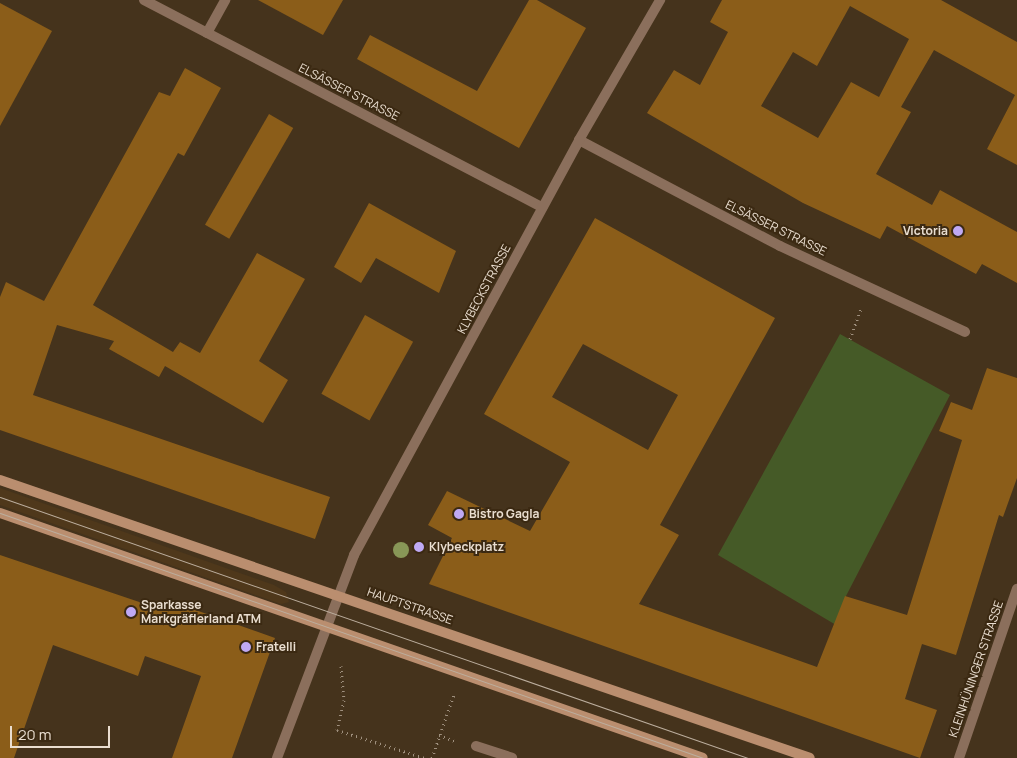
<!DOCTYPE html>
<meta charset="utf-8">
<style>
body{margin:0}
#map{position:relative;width:1017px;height:758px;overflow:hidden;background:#45331c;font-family:Manrope,sans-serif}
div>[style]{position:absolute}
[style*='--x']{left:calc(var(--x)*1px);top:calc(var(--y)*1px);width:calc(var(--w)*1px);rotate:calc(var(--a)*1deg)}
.built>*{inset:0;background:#4f381b}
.green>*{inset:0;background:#455a27}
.building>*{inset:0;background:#8b5d19;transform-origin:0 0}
.path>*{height:3px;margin-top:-1.5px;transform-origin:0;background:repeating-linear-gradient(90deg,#9f907e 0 1px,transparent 0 5px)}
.lane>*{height:10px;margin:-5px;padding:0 5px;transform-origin:5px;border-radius:5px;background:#8b6f5c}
.street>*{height:10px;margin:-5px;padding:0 5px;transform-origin:5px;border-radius:5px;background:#8b6f5c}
.secondary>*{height:10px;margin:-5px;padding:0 5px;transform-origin:5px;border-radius:5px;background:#ba8e6f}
.tram>*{height:1px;margin:-0.5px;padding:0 0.5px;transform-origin:0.5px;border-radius:0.5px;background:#bcae9e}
.trees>*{width:16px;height:16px;margin:-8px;border-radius:50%;background:#889757}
.dots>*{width:14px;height:14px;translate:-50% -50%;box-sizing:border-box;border:2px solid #3b2912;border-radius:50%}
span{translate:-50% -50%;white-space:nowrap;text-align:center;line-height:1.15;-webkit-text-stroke:4px #3b2912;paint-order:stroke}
.street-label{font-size:12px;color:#eaded0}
.poi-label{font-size:12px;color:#eaded0;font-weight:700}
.right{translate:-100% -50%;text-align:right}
.left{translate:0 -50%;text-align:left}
.scale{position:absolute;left:10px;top:726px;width:100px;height:22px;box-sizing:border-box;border:2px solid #eaded0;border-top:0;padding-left:6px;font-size:15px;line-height:18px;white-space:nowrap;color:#eaded0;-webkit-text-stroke:4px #3b2912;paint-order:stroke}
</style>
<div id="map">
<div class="built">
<i style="clip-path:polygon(0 488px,274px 585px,286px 592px,289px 602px,281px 604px,0 505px)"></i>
</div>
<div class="green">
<i style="clip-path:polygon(840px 334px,950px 395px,846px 596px,836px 625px,718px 555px)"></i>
</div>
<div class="building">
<i style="clip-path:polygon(258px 0,343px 0,323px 35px)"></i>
<i style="clip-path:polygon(529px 0,537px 0,586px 28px,519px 148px,357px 59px,370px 35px,477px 91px)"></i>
<i style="clip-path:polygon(evenodd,722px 0,941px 0,1017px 42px,1017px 165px,987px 149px,1015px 95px,934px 50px,901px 107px,911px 112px,876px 174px,932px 205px,940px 190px,1017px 232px,1017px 283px,982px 264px,976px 274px,887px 226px,880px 239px,861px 230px,803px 203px,647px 113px,674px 70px,700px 85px,728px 32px,710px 22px,722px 0,850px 6px,909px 39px,879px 97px,851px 82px,818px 138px,761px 106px,793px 52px,817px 66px,850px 6px)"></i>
<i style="clip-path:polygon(0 3px,52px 31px,0 126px)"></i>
<i style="clip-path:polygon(185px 68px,221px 88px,184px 156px,178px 153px,93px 305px,173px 352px,180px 342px,200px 353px,257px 253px,305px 279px,259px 361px,288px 380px,263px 423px,165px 366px,159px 377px,109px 349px,114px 341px,57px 325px,33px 395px,330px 497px,315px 539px,0 430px,0 297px,6px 282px,44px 301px,159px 92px,170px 96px)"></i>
<i style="left:269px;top:114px;width:28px;height:128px;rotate:30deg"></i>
<i style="clip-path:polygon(369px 203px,456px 251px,439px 293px,376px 258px,361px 283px,334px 267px)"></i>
<i style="clip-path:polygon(evenodd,595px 218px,775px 318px,660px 525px,679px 535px,639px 604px,817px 667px,845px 596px,907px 615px,962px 440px,939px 431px,951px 402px,972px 410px,987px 368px,1017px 378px,1017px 478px,1003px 517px,999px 515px,956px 655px,922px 644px,905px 699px,937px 710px,920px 758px,429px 584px,452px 538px,428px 525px,447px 491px,530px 531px,570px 462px,484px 414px,595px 218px,583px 344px,678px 395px,648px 450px,552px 397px,583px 344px)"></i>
<i style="left:365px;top:315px;width:55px;height:90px;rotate:29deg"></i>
<i style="clip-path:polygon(0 555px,163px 610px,167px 600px,275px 638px,232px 758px,172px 758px,201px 676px,145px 656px,138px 676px,53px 645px,14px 758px,0 758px)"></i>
</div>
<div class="path">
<i style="--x:850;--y:339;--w:33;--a:-70"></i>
<i style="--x:341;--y:666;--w:34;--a:85"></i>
<i style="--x:344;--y:700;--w:31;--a:103"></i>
<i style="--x:337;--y:730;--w:92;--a:17.7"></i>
<i style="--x:439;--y:735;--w:17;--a:21"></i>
<i style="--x:432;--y:758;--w:68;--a:-71"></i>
</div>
<div class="lane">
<i style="--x:476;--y:746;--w:38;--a:18"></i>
</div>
<div class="street">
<i style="--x:144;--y:0;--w:449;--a:27.5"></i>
<i style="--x:207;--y:33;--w:38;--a:-61"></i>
<i style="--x:579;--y:140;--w:227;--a:27.8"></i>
<i style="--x:780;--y:246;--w:204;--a:24.9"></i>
<i style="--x:277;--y:758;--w:217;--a:-69.2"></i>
<i style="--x:354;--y:555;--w:472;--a:-61.5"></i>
<i style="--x:579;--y:140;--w:162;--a:-59.9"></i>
<i style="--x:959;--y:758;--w:179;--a:-71.1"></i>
</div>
<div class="secondary">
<i style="--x:0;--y:480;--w:856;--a:18.94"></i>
<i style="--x:0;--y:513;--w:744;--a:19.21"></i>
</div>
<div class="tram">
<i style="--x:0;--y:497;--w:792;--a:19.24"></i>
<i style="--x:0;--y:513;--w:744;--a:19.21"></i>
</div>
<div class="trees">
<i style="left:401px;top:550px"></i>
</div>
<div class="dots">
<i style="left:958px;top:231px;background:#bfa9f4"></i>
<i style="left:459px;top:514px;background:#bfa9f4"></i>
<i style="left:419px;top:547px;background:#bfa9f4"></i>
<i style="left:131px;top:612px;background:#bfa9f4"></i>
<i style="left:246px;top:647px;background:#bfa9f4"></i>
</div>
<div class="street-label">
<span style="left:349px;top:92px;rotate:27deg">ELSÄSSER STRASSE</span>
<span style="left:776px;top:228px;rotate:26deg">ELSÄSSER STRASSE</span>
<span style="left:484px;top:289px;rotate:-62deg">KLYBECKSTRASSE</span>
<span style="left:410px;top:606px;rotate:19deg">HAUPTSTRASSE</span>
<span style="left:976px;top:669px;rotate:-71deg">KLEINHÜNINGER STRASSE</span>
</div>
<div class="poi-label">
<span class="right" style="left:948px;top:231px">Victoria</span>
<span class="left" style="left:469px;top:514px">Bistro Gagla</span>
<span class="left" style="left:429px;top:547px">Klybeckplatz</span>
<span class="left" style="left:141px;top:612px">Sparkasse<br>Markgräflerland ATM</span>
<span class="left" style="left:256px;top:647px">Fratelli</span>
</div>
<div class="scale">20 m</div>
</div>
